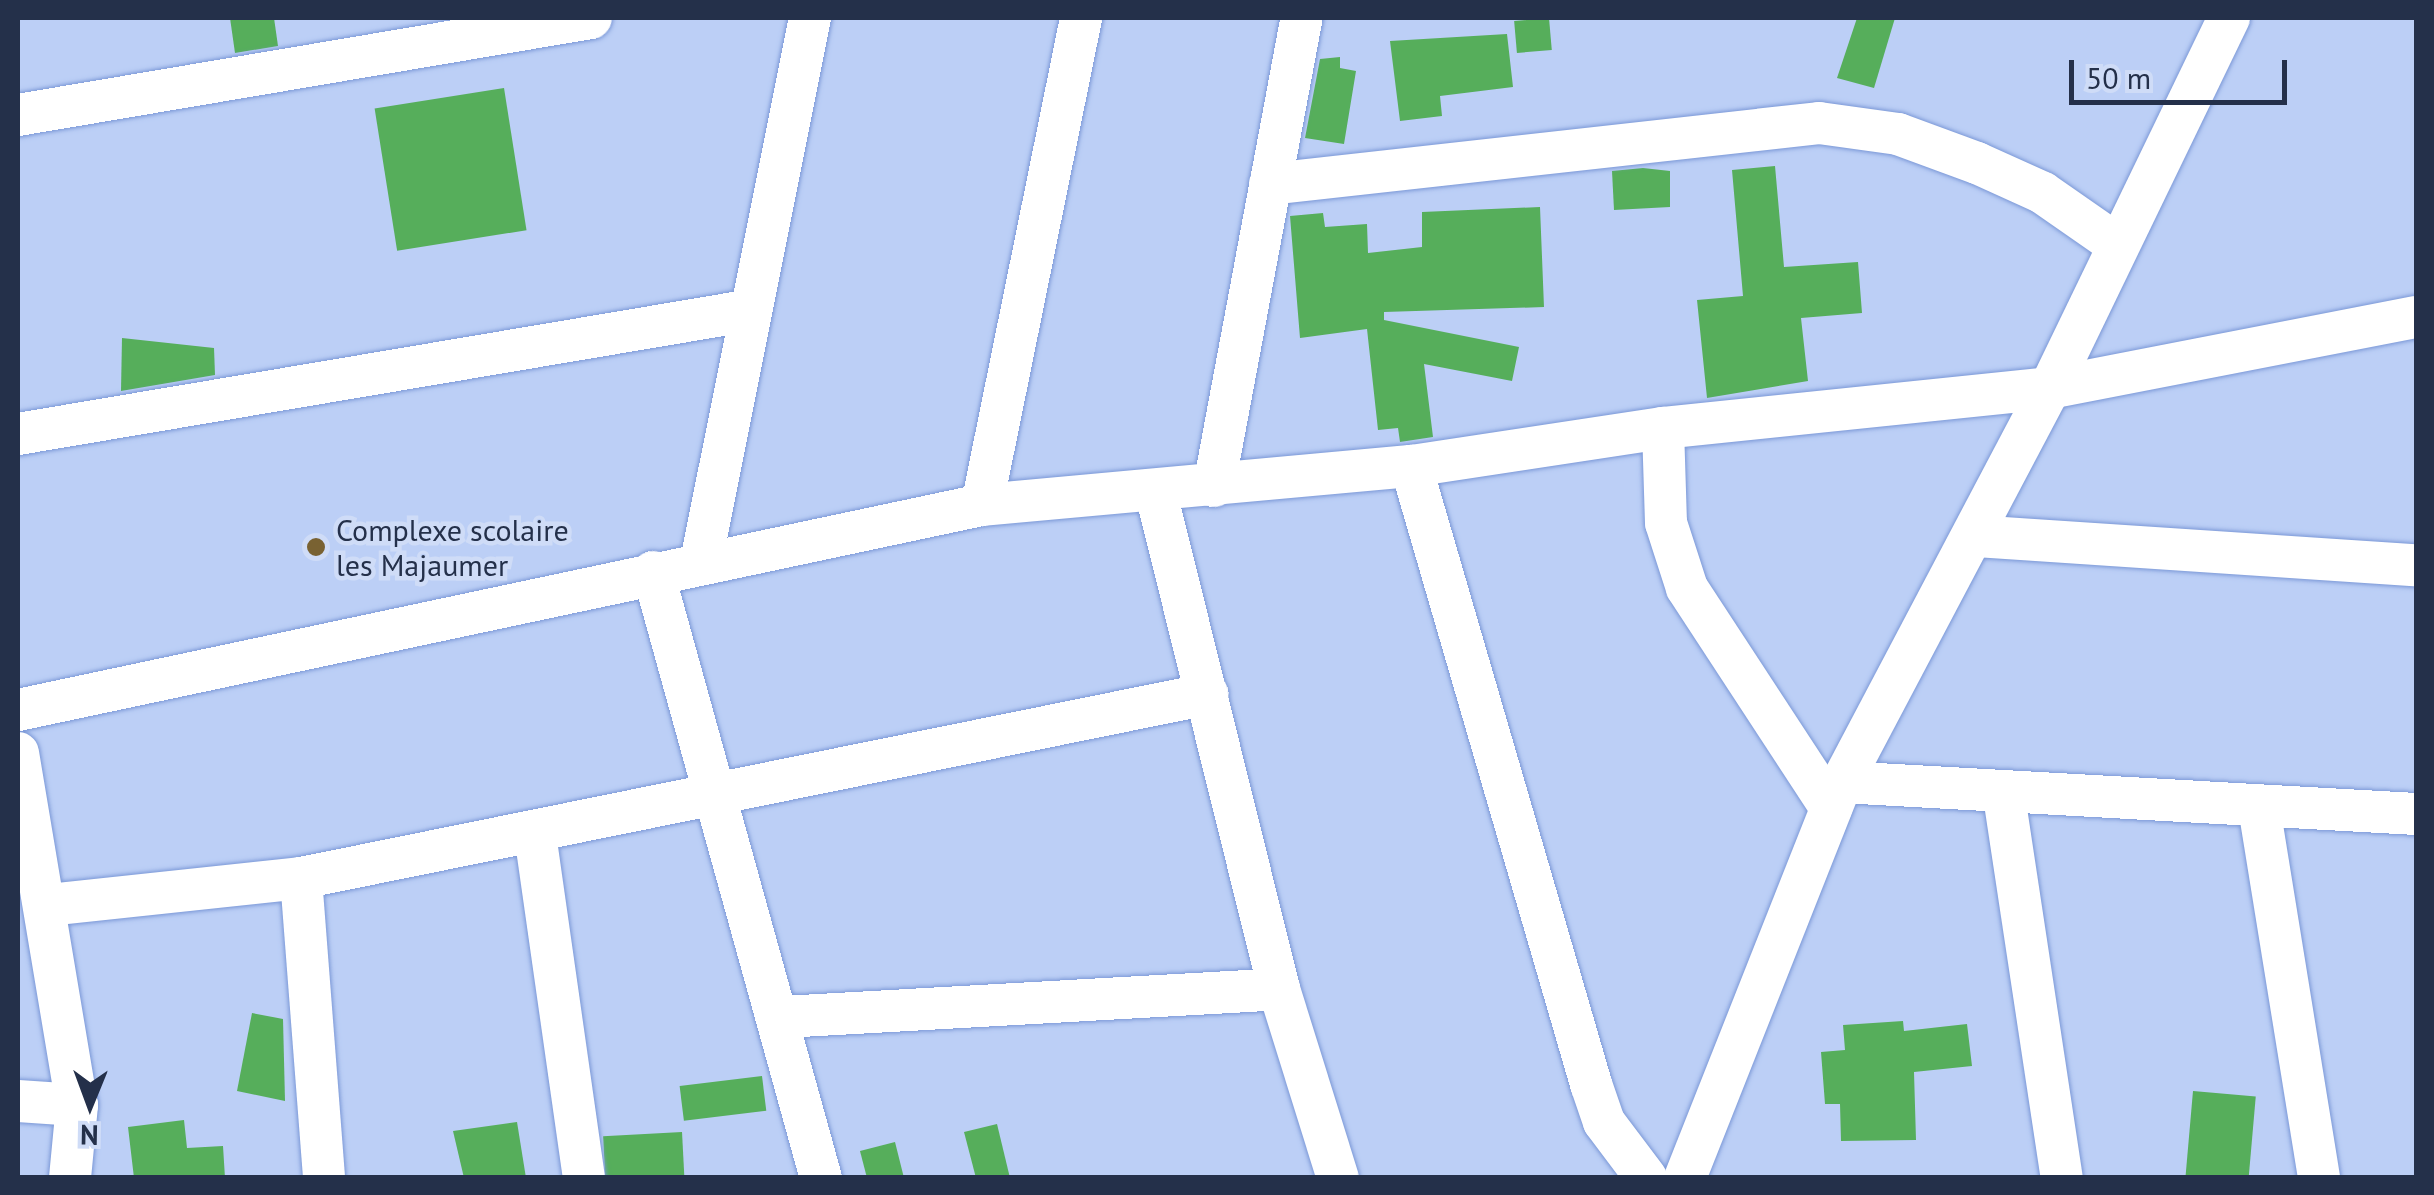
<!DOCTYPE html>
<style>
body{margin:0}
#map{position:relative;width:2434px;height:1195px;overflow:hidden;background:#bccff6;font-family:"PT Sans",sans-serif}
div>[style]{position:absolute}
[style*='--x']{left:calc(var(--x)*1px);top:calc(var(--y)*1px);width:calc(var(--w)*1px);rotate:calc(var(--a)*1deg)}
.building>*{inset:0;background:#56ae5b;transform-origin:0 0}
.roads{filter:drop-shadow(0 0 2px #7b98d7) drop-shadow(0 0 2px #7b98d7)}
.minor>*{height:42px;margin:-21px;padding:0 21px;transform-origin:21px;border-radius:21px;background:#fff}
.dots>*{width:28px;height:28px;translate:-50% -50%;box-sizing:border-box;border:5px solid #cfdcf7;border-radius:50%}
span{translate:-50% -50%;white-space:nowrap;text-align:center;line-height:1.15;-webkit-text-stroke:9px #cfdcf7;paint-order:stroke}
.poi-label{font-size:30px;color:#24304a}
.left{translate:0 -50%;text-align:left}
.frame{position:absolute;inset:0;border:20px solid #24304a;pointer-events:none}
.north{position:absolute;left:40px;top:1055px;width:100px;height:100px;-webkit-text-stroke:8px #cfdcf7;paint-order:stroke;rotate:181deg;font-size:28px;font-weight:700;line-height:40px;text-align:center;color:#24304a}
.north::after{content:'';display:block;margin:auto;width:35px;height:45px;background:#24304a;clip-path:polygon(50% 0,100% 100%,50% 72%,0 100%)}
.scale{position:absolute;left:2069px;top:60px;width:218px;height:45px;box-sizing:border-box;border:5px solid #24304a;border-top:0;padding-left:12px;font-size:30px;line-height:35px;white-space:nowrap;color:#24304a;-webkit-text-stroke:8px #cfdcf7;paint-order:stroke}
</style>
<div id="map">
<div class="building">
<i style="clip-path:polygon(230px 18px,274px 18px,278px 46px,235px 53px)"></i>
<i style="left:1549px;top:18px;width:32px;height:35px;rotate:85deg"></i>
<i style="clip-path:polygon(1857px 18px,1895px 18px,1874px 88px,1837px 78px)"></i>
<i style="clip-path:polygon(1507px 34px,1513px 87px,1440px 96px,1442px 116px,1400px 121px,1390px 41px)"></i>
<i style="clip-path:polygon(1340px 57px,1340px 68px,1356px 71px,1344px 144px,1305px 138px,1320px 59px)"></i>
<i style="left:504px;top:88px;width:144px;height:131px;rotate:81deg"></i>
<i style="clip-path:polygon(1775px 166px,1784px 267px,1858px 262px,1862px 313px,1801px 318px,1808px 381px,1707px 398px,1697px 300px,1743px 296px,1732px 170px)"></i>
<i style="clip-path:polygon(1643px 168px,1670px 171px,1670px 207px,1614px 210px,1612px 171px)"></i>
<i style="clip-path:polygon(1540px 207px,1544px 307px,1384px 312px,1384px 320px,1519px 347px,1512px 381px,1424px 364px,1433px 437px,1400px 442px,1398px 428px,1378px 430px,1367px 329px,1300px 338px,1290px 216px,1323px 213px,1325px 227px,1367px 224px,1368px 253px,1422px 247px,1422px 212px)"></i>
<i style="clip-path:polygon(122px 338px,214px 348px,215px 375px,121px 391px)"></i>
<i style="clip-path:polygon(252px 1013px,283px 1019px,285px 1101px,237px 1091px)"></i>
<i style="clip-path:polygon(1903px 1021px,1904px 1031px,1967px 1024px,1972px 1066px,1914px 1072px,1916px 1140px,1841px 1141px,1840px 1104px,1825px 1104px,1821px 1052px,1845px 1050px,1843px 1025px)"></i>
<i style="left:762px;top:1076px;width:35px;height:83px;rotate:83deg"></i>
<i style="left:2193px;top:1091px;width:63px;height:87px;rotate:5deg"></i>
<i style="clip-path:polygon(184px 1120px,187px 1148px,223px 1146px,225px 1178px,134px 1178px,128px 1127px)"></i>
<i style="clip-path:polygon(517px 1122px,526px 1178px,464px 1178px,453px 1131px)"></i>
<i style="clip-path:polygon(997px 1124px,1010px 1178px,976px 1178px,964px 1132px)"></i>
<i style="left:682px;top:1132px;width:43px;height:79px;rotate:87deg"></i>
<i style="clip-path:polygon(895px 1142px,904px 1178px,867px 1178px,860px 1151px)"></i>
</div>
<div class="roads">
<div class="minor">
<i style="--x:18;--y:115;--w:581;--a:-9.61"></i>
<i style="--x:1270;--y:184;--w:552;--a:-6.34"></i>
<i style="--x:1819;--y:123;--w:80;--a:7.9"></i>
<i style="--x:1898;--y:134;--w:84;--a:20.2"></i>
<i style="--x:1977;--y:163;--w:72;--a:24.4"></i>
<i style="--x:2043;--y:193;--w:88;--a:34.8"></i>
<i style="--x:1663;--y:428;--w:95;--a:88.2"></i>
<i style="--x:1666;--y:523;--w:68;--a:72.1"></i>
<i style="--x:1687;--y:588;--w:263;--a:56.8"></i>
<i style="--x:18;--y:434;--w:738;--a:-9.59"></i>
<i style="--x:1411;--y:466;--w:644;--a:73.76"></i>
<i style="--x:1591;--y:1084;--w:40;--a:71.1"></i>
<i style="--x:1604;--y:1122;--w:70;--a:53.1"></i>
<i style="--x:1214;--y:486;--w:476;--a:-79.4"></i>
<i style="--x:1156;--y:493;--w:511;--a:76.07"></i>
<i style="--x:1279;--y:989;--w:198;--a:72.7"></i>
<i style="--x:982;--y:505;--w:497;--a:-78.5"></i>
<i style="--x:1975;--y:536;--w:442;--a:3.8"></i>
<i style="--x:701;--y:562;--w:555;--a:-78.67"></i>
<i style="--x:653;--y:572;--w:629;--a:74.51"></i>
<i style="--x:18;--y:710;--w:986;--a:-12.01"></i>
<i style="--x:982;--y:505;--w:431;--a:-5.2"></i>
<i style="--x:1411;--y:466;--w:255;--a:-8.6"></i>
<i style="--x:1663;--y:428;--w:389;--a:-5.9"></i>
<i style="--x:2050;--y:388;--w:373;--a:-11"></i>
<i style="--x:18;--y:753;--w:357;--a:80.5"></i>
<i style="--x:77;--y:1105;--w:73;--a:95.5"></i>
<i style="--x:1842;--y:782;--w:575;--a:3.19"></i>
<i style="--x:2004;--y:796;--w:386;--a:81.4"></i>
<i style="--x:2259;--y:807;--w:376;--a:80.8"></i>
<i style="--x:535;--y:834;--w:347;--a:81.9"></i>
<i style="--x:301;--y:878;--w:301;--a:85.6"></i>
<i style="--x:49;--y:905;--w:253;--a:-6.1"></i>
<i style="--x:301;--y:878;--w:925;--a:-11.47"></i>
<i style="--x:783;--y:1017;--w:497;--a:-3.2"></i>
<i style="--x:18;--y:1101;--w:59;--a:3.9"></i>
<i style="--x:1685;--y:1178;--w:426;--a:-68.4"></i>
<i style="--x:1842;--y:782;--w:446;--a:-62.2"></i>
<i style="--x:2050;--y:388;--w:411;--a:-64.2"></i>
</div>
</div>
<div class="dots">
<i style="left:316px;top:547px;background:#796232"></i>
</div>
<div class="poi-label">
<span class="left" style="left:336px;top:547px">Complexe scolaire<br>les Majaumer</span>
</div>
<div class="frame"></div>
<div class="north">N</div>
<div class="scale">50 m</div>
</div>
